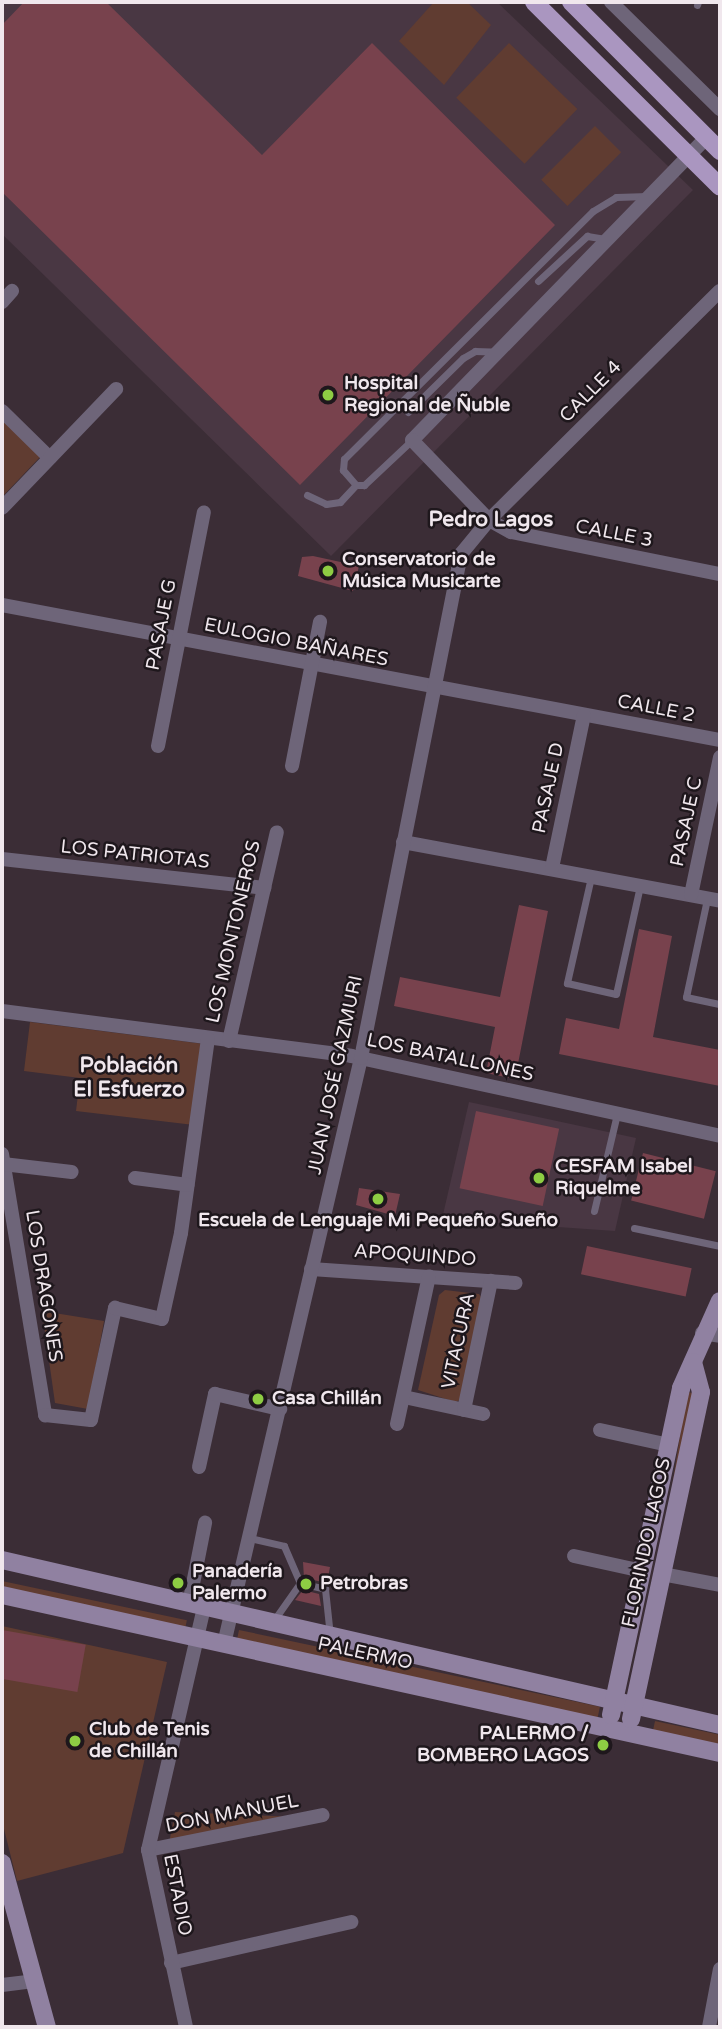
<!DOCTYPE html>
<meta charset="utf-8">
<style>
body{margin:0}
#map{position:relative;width:722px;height:2029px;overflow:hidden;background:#3b2d36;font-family:"Varela Round",sans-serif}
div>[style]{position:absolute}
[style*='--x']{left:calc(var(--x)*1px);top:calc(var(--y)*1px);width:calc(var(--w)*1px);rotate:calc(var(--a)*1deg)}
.built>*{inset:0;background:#493743}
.green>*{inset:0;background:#603c31;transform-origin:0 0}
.building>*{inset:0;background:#78424d;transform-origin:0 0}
.lane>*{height:7px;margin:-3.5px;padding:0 3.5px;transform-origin:3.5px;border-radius:3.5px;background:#6e6579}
.street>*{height:14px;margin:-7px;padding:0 7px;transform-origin:7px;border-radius:7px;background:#6e6579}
.secondary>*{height:18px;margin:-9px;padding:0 9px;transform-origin:9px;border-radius:9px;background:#9081a1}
.primary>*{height:18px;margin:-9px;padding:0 9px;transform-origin:9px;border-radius:9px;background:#aa96c0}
.dots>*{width:19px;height:19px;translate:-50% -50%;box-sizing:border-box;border:4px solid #1e171c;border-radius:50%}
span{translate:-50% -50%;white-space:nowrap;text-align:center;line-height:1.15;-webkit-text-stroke:5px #1e171c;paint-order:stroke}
.poi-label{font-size:19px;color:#f0e7ed;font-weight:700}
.left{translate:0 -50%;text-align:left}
.right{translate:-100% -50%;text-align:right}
.street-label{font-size:19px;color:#f0e7ed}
.neighbourhood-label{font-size:21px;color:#f0e7ed;font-weight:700}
.frame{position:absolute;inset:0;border:4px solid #f0e7ed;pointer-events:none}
</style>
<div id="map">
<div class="built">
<i style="clip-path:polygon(2px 2px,497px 2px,693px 190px,331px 556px,2px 234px)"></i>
<i style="clip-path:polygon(469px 1102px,636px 1138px,615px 1231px,442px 1219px)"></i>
</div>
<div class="green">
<i style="clip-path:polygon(434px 2px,467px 2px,491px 25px,444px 85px,399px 41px)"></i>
<i style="left:509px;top:43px;width:95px;height:76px;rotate:44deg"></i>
<i style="left:595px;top:126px;width:37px;height:76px;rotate:45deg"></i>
<i style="clip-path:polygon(2px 418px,41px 456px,2px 497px)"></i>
<i style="clip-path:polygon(30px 1022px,204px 1044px,194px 1125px,76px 1111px,80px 1078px,24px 1071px)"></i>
<i style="clip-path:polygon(445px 1290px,479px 1294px,483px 1300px,460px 1400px,455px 1402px,418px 1390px,439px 1295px)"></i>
<i style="clip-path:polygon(42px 1311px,104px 1321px,88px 1409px,55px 1403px)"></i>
<i style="left:687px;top:1392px;width:6px;height:294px;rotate:9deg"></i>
<i style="left:2px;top:1581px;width:189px;height:15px;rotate:12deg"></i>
<i style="clip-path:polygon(2px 1626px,167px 1662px,123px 1853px,17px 1881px,2px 1821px)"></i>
<i style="left:239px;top:1630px;width:369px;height:15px;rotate:12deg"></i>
<i style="left:655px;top:1721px;width:66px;height:15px;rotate:12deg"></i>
<i style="clip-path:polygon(175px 1812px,297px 1817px,169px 1843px)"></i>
</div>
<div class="building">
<i style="clip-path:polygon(24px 2px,106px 2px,262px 155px,372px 43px,555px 225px,300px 485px,2px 192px,2px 25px)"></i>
<i style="clip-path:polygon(313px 556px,359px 566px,353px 591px,298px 576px,302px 557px)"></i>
<i style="clip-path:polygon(519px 905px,548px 911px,515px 1079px,486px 1073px,495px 1027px,394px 1006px,400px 977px,500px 997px)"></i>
<i style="clip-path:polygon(639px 929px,672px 936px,653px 1037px,720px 1050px,720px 1086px,559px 1054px,566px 1018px,619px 1029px)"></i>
<i style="left:476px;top:1111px;width:85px;height:79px;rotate:12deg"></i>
<i style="left:643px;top:1153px;width:75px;height:49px;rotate:14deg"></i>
<i style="clip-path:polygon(359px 1188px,400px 1194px,395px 1216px,356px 1205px)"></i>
<i style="left:587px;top:1246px;width:107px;height:29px;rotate:12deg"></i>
<i style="clip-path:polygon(303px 1562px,330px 1567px,327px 1583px,304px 1578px)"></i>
<i style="clip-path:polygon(303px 1590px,319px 1594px,321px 1606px,295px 1600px)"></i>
<i style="left:2px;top:1630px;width:85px;height:48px;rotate:10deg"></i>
</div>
<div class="lane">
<i style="--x:697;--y:5;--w:3;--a:-72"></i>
<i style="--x:538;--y:281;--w:67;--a:-42.6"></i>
<i style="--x:587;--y:236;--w:20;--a:9"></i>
<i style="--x:408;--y:412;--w:77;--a:-44.5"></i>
<i style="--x:463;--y:358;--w:14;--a:-30"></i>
<i style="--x:475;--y:351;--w:23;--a:2"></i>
<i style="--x:412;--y:440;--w:66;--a:136.8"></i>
<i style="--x:364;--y:485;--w:8;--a:180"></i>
<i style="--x:356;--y:485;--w:20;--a:-131"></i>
<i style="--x:343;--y:470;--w:11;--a:-85"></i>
<i style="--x:344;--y:459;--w:351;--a:-44.9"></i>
<i style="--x:593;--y:211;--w:27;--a:-31"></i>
<i style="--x:616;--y:197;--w:32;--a:-2"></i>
<i style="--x:307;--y:495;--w:21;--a:25"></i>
<i style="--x:326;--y:504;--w:14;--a:-8"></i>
<i style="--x:340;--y:502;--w:23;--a:-47"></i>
<i style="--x:591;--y:877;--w:109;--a:102.8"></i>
<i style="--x:567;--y:983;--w:50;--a:12.7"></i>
<i style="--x:616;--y:994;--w:111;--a:-77.5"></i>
<i style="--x:707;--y:899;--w:100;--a:102.1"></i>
<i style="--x:686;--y:997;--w:35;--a:12"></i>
<i style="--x:594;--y:1211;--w:100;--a:-76.7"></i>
<i style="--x:634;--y:1228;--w:88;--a:11.8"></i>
<i style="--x:250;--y:1538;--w:35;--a:13"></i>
<i style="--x:284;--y:1546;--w:40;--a:66.6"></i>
<i style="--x:300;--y:1583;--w:26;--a:13"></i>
<i style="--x:325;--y:1589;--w:47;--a:83.9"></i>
<i style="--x:274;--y:1620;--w:45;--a:-54.9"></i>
</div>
<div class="street">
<i style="--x:611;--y:2;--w:153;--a:44.5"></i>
<i style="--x:707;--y:137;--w:423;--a:134.2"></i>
<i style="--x:412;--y:440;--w:111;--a:46.1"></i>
<i style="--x:489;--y:520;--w:25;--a:29"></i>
<i style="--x:511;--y:532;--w:213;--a:11.4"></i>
<i style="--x:2;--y:302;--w:15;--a:-48"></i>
<i style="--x:2;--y:411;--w:67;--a:44.4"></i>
<i style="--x:2;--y:508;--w:165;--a:-46.2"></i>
<i style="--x:2;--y:605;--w:731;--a:10.65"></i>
<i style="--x:158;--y:746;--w:238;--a:-78.9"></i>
<i style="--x:292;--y:766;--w:147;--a:-79"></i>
<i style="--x:403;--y:842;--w:322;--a:10.5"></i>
<i style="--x:2;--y:859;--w:264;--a:6.3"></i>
<i style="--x:552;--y:868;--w:156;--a:-78.2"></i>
<i style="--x:691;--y:895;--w:141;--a:-78.1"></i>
<i style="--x:2;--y:1011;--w:352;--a:7.3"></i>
<i style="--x:351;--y:1056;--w:378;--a:12.2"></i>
<i style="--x:229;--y:1041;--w:214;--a:-77.1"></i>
<i style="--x:2;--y:1154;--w:265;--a:80.6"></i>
<i style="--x:45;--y:1415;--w:46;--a:6.2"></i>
<i style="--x:91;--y:1420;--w:115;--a:-77.9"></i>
<i style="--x:115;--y:1308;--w:48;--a:13.2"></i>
<i style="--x:162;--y:1319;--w:88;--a:-77.5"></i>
<i style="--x:181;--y:1233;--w:196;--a:-82.1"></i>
<i style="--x:3;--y:1164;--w:69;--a:6.6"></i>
<i style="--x:135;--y:1178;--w:53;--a:7.5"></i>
<i style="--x:311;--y:1269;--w:205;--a:3.9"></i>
<i style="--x:702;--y:1333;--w:18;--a:9"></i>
<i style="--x:404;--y:1397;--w:81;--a:12.1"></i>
<i style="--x:464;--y:1410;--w:132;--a:-78.2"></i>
<i style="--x:397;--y:1424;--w:151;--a:-77.8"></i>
<i style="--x:600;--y:1430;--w:71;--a:12.3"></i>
<i style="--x:199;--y:1467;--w:75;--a:-77.6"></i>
<i style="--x:215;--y:1394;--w:67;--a:13"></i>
<i style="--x:574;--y:1556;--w:70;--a:12.4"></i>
<i style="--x:662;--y:1574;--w:59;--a:10.7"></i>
<i style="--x:189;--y:1604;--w:83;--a:-78.8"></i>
<i style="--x:224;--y:1644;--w:602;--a:-76.84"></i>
<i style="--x:361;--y:1058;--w:514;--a:-78.78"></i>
<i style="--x:461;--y:554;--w:44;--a:-50.5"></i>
<i style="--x:489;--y:520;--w:325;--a:-44.8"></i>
<i style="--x:148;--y:1850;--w:178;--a:-11.3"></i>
<i style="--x:171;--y:1963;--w:185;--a:-12.8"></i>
<i style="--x:2;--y:1985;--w:32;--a:-7"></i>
<i style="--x:186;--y:2027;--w:181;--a:-102.1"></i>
<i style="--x:148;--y:1850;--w:249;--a:-77"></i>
<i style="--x:709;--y:2027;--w:59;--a:-79.3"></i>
</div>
<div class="secondary">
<i style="--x:2;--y:1560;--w:737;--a:12.94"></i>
<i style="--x:2;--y:1595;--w:735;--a:12.41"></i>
<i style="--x:611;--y:1715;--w:334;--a:-77.9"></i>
<i style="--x:681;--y:1388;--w:95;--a:-65.9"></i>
<i style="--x:631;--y:1719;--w:334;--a:-77.9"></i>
<i style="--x:701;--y:1392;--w:31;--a:-105"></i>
<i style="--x:2;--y:1863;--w:170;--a:74.7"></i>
</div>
<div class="primary">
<i style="--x:534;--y:2;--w:262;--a:44.8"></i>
<i style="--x:571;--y:2;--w:211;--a:45"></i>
</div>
<div class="dots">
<i style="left:328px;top:395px;background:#8ecd43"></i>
<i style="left:328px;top:571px;background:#8ecd43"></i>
<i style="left:539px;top:1178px;background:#8ecd43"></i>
<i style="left:378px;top:1199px;background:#8ecd43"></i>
<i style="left:258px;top:1399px;background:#8ecd43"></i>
<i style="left:178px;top:1583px;background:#8ecd43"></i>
<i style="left:306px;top:1584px;background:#8ecd43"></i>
<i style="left:75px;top:1741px;background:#8ecd43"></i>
<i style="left:603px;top:1745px;background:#8ecd43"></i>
</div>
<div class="poi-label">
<span class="left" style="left:344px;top:395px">Hospital<br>Regional de Ñuble</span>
<span class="left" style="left:342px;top:571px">Conservatorio de<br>Música Musicarte</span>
<span class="left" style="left:555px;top:1178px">CESFAM Isabel<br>Riquelme</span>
<span style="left:378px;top:1221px">Escuela de Lenguaje Mi Pequeño Sueño</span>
<span class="left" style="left:272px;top:1399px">Casa Chillán</span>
<span class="left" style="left:192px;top:1583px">Panadería<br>Palermo</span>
<span class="left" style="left:320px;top:1584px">Petrobras</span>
<span class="left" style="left:89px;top:1741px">Club de Tenis<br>de Chillán</span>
<span class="right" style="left:589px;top:1745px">PALERMO /<br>BOMBERO LAGOS</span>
</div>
<div class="street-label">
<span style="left:591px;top:392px;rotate:-45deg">CALLE 4</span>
<span style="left:614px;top:534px;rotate:11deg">CALLE 3</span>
<span style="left:162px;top:625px;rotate:-79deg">PASAJE G</span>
<span style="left:296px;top:643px;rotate:11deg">EULOGIO BAÑARES</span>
<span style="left:656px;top:709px;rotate:11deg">CALLE 2</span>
<span style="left:549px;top:788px;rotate:-78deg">PASAJE D</span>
<span style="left:687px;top:822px;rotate:-78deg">PASAJE C</span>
<span style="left:135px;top:855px;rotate:6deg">LOS PATRIOTAS</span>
<span style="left:234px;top:932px;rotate:-77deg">LOS MONTONEROS</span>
<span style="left:450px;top:1058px;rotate:12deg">LOS BATALLONES</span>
<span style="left:336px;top:1075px;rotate:-78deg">JUAN JOSÉ GAZMURI</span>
<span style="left:415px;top:1256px;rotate:4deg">APOQUINDO</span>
<span style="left:43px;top:1286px;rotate:81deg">LOS DRAGONES</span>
<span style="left:459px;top:1341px;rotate:-78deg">VITACURA</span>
<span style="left:647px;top:1543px;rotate:-78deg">FLORINDO LAGOS</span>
<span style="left:365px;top:1654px;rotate:12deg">PALERMO</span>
<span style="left:232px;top:1814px;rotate:-11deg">DON MANUEL</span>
<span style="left:177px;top:1895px;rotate:79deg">ESTADIO</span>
</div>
<div class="neighbourhood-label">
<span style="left:491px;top:520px">Pedro Lagos</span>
<span style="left:129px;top:1078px">Población<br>El Esfuerzo</span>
</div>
<div class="frame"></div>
</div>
